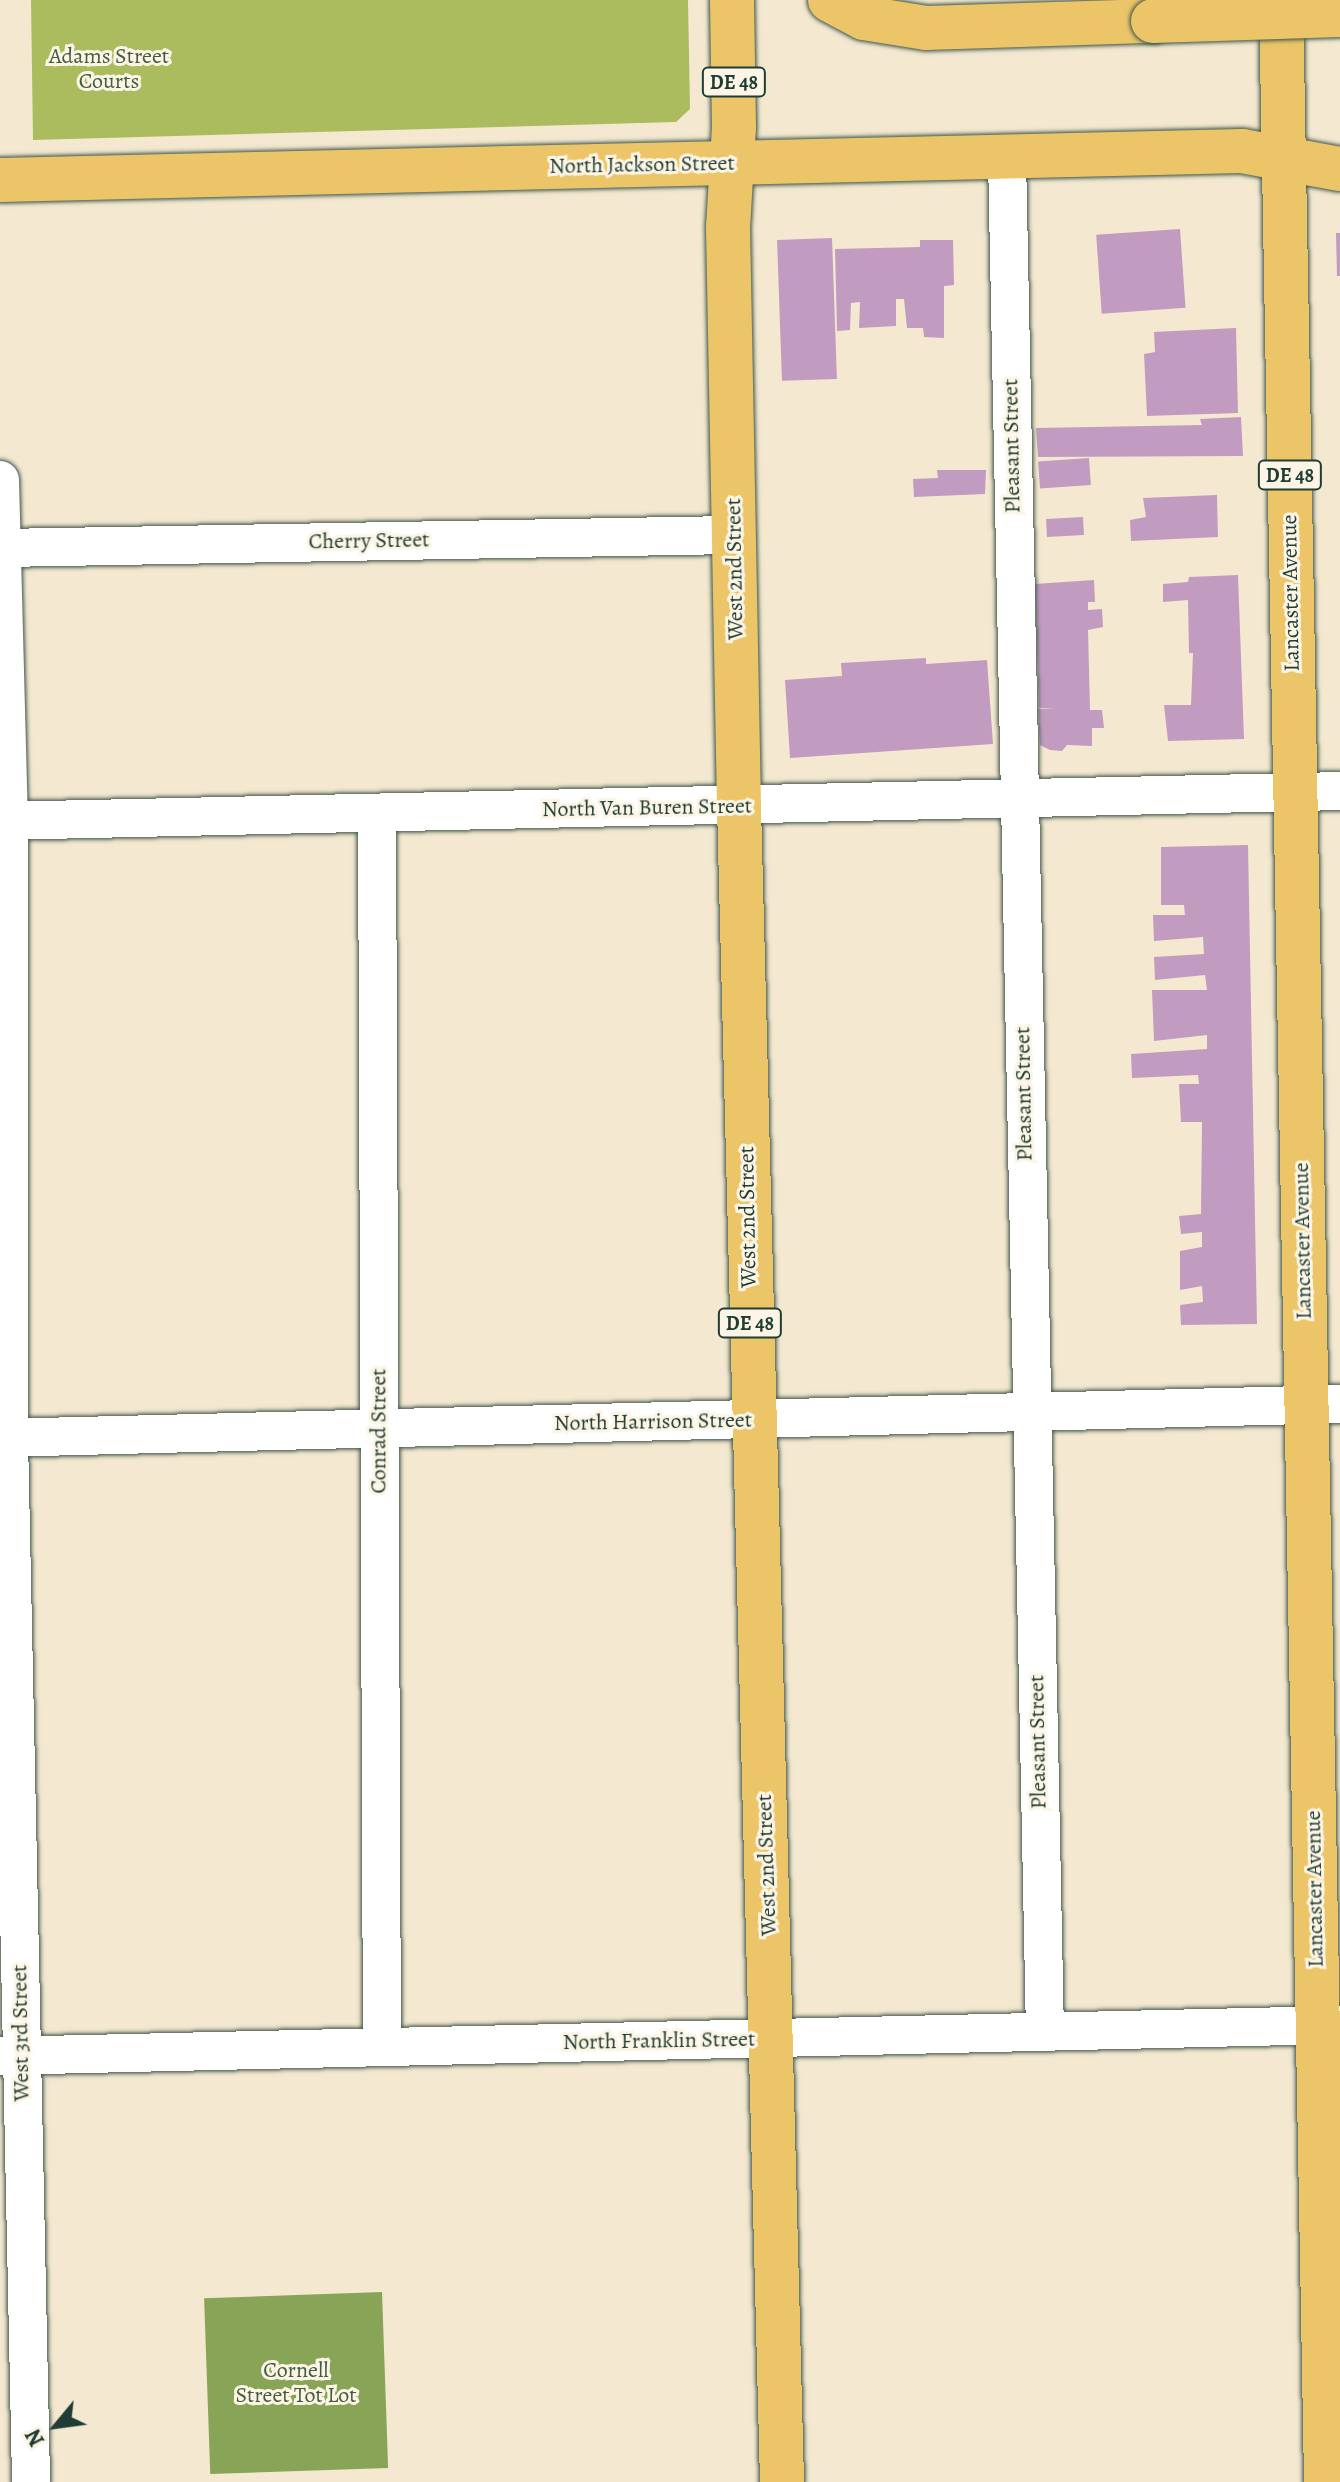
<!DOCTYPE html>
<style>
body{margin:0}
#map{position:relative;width:1340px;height:2482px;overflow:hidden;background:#f4e9d0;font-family:Alegreya,serif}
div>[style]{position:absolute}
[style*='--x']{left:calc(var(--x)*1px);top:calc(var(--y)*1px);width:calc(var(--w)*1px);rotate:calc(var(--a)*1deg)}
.green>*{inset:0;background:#abbc5f}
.forest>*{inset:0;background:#88a456;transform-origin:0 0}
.building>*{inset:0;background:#c29bc1;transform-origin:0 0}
.roads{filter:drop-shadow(0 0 2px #3f574b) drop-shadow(0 0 2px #3f574b)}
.minor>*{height:38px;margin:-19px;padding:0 19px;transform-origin:19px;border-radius:19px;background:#fff}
.major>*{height:44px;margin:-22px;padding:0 22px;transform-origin:22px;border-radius:22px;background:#edc569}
.highway>*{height:44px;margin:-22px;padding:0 22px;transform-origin:22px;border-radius:22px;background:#edc569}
.bridges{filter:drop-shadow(0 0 2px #3f574b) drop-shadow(0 0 2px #3f574b)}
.highway-bridge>*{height:44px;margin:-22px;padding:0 22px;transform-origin:22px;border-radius:22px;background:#edc569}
span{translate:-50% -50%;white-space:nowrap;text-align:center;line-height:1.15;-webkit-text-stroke:6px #fcf5e5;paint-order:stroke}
.shield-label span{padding:2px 6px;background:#fcf5e5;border:2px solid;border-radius:6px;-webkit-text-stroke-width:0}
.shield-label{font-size:20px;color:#1f3d34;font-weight:700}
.park-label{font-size:22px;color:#425d3f}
.street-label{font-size:22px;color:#1f3d34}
.north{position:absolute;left:16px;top:2386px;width:80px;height:80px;-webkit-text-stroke:6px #fcf5e5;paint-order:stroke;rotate:241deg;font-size:22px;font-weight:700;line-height:32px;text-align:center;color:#1f3d34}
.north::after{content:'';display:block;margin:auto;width:28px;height:36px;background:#1f3d34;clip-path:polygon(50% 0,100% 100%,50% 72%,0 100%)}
</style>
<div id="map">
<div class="green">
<i style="clip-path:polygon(31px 0,688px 0,690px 109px,676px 122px,33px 140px)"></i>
</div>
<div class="forest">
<i style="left:382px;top:2292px;width:176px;height:178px;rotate:88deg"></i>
</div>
<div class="building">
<i style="left:1180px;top:229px;width:79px;height:84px;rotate:86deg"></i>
<i style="clip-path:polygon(1336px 233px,1340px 233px,1340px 276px,1337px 276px)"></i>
<i style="left:832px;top:238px;width:141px;height:55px;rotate:88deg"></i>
<i style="clip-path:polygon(920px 240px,953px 240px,954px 285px,944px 286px,944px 338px,924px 337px,923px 328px,907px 328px,904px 299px,896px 299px,896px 326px,859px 328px,860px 302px,851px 303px,850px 330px,837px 331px,835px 249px,920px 247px)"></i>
<i style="clip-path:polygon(1236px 328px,1238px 413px,1147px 416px,1144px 354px,1155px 352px,1154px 332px)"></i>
<i style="clip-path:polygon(1241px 417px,1243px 456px,1038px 457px,1036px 428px,1202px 425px,1200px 419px)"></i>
<i style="left:1089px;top:458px;width:27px;height:51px;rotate:86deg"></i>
<i style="clip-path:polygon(937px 470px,986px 470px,985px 494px,914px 497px,913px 479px,938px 478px)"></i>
<i style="clip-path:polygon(1217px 495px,1218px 537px,1131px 541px,1130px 520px,1146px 517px,1143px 498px)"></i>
<i style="left:1083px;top:517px;width:18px;height:37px;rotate:87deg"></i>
<i style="clip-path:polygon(1238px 575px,1244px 739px,1168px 741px,1164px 705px,1191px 705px,1193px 653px,1189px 653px,1188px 600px,1163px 602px,1163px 584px,1188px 582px,1189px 577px)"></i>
<i style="clip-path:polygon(1094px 580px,1095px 602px,1088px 602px,1088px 610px,1102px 609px,1103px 627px,1088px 630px,1090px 710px,1102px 710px,1104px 728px,1092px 728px,1092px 746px,1067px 745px,1062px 751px,1050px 750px,1040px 745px,1038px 709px,1055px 708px,1039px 708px,1035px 584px)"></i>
<i style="clip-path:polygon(926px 658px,926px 664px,987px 660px,993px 744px,790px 758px,785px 680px,842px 676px,841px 663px)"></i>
<i style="clip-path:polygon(1248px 845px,1257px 1324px,1181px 1325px,1180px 1305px,1203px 1302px,1202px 1286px,1180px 1290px,1180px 1251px,1202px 1247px,1202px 1232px,1181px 1234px,1179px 1216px,1201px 1214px,1202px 1122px,1181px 1122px,1179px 1084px,1199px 1084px,1198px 1075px,1132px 1078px,1131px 1054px,1207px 1049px,1207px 1035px,1154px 1041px,1152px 990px,1207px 990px,1205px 975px,1155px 980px,1154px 957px,1204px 954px,1203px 937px,1154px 941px,1153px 915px,1185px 915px,1184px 905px,1161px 905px,1161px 847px)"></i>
</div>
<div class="roads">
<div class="minor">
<i style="--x:1007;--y:157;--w:1875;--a:88.84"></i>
<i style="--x:0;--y:480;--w:341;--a:88.5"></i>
<i style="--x:9;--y:821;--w:617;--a:90"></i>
<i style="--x:9;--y:1438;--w:1044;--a:88.79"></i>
<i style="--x:2;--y:548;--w:733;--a:-1.02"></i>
<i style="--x:377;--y:814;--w:1233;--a:89.77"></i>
<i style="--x:0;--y:821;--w:1340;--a:-1.28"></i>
<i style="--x:0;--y:1438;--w:1340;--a:-1.45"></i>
<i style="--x:0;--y:2056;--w:1340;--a:-1.33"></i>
</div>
<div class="major">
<i style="--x:732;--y:0;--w:127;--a:89.1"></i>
<i style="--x:734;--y:127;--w:100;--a:93.4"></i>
<i style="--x:728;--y:227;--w:579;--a:88.91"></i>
<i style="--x:739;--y:806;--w:1677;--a:88.53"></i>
<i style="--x:1281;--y:0;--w:2482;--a:88.96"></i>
<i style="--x:0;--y:180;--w:1242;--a:-1.34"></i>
<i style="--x:1242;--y:151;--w:100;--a:10.4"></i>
</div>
<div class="highway">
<i style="--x:830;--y:0;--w:38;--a:28"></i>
<i style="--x:864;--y:18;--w:63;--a:9.2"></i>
<i style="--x:926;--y:28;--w:227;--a:-1.8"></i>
</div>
</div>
<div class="bridges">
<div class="highway-bridge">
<i style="--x:1153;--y:21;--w:187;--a:-1.8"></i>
</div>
</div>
<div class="shield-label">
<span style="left:734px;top:82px">DE 48</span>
<span style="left:1290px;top:475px">DE 48</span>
<span style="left:750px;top:1323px">DE 48</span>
</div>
<div class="park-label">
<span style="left:109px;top:69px">Adams Street<br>Courts</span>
<span style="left:296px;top:2383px">Cornell<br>Street Tot Lot</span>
</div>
<div class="street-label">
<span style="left:642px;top:165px;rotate:-1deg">North Jackson Street</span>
<span style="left:1012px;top:446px;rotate:-91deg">Pleasant Street</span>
<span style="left:369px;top:541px;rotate:-1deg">Cherry Street</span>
<span style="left:735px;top:569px;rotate:-91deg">West 2nd Street</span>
<span style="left:1291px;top:593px;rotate:-91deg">Lancaster Avenue</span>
<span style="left:647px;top:808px;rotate:-1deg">North Van Buren Street</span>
<span style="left:1024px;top:1094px;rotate:-91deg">Pleasant Street</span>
<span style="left:748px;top:1217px;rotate:-91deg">West 2nd Street</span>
<span style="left:1303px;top:1241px;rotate:-91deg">Lancaster Avenue</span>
<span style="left:653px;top:1422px;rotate:-1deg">North Harrison Street</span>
<span style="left:379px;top:1431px;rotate:-90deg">Conrad Street</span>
<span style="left:1038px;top:1742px;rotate:-91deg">Pleasant Street</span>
<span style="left:767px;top:1865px;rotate:-92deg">West 2nd Street</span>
<span style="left:1315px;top:1889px;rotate:-91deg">Lancaster Avenue</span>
<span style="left:21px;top:2033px;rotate:-91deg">West 3rd Street</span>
<span style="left:659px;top:2041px;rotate:-1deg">North Franklin Street</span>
</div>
<div class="north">N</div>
</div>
